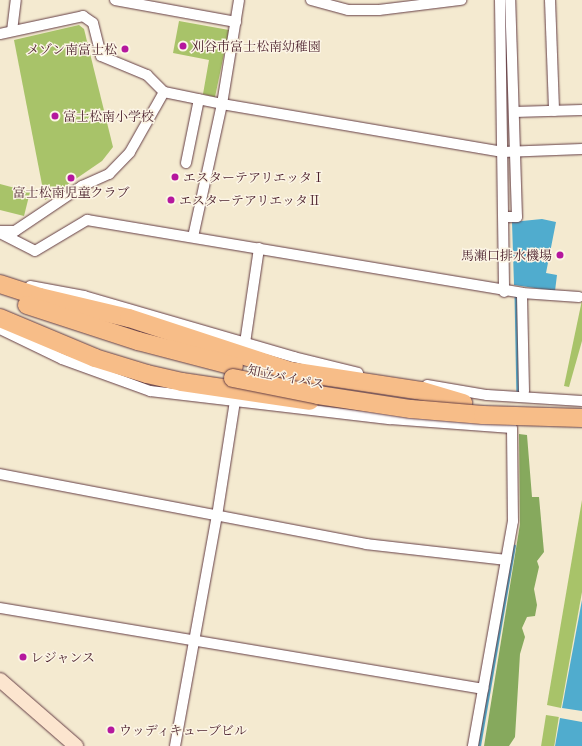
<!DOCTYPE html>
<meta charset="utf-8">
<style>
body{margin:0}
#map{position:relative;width:582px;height:746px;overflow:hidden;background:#f4ead0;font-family:"Libre Caslon Text","Noto Serif JP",serif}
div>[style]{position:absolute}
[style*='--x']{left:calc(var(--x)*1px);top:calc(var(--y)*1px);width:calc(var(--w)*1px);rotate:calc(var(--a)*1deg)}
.green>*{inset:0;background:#a8c369;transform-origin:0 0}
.forest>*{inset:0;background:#86a95d}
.water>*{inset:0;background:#50acce}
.stream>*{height:2.5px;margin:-1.25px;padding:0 1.25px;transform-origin:1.25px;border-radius:1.25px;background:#50acce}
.roads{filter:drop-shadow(0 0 1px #643d44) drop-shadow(0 0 1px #643d44)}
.street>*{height:10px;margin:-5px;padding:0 5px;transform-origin:5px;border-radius:5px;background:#fff}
.secondary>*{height:14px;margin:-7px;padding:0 7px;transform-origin:7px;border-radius:7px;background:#fce5cf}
.highway>*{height:18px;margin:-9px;padding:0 9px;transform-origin:9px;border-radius:9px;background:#f7bd88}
.bridges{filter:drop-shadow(0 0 1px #643d44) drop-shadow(0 0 1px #643d44)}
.highway-bridge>*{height:18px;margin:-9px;padding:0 9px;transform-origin:9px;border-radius:9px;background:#f7bd88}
.dots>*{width:11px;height:11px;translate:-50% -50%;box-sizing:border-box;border:2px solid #fcf5e5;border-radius:50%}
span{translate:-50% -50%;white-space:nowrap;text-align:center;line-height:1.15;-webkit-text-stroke:3px #fcf5e5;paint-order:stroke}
.poi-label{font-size:13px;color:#4a1f2b}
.left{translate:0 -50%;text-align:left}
.right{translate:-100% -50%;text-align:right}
.street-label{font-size:13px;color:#4a1f2b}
</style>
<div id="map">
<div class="green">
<i style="clip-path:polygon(179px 21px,229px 30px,215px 97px,203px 94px,209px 60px,173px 53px)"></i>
<i style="clip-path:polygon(79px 25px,84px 29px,113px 147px,102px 161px,45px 200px,14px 40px)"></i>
<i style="clip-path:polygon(0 184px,30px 192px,24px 216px,0 210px)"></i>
<i style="clip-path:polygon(582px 300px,582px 341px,569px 387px,564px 386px)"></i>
<i style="clip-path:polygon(582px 500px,582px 592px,561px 708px,547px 705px)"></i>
<i style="left:546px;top:715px;width:13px;height:32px;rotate:9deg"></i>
</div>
<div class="forest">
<i style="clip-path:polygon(519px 434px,527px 435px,532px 497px,539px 497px,544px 552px,537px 561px,539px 567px,534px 589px,537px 605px,535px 616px,527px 617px,522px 628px,525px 637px,520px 654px,515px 737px,509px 746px,484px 746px,520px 524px)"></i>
</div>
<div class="water">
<i style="clip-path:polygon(542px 219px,556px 222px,546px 273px,557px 275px,555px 291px,514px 285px,512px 222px)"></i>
<i style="clip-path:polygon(582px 600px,582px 711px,562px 708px)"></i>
<i style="clip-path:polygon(560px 718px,582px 722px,582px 746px,555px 746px)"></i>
</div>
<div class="stream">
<i style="--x:516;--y:294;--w:101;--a:88.9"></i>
<i style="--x:479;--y:746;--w:203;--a:-80.1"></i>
</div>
<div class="roads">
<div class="street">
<i style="--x:115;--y:0;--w:123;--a:10.3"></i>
<i style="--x:311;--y:0;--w:38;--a:15"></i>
<i style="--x:348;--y:10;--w:31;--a:0"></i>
<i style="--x:379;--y:10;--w:83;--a:-7"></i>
<i style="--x:500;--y:0;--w:292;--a:89.2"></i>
<i style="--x:550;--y:0;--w:111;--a:87.9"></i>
<i style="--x:12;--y:31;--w:31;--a:-83"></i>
<i style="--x:0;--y:34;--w:85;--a:-12.2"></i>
<i style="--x:83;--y:16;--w:12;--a:35"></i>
<i style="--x:93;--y:23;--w:34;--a:76"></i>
<i style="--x:101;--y:56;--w:50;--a:22.4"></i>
<i style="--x:147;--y:75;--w:24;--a:45"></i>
<i style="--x:164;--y:92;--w:59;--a:11.7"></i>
<i style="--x:222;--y:104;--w:285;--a:9.7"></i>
<i style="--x:503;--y:152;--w:79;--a:-2.2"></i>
<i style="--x:514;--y:112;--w:68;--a:-1.7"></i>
<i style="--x:186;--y:163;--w:65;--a:-78.5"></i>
<i style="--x:504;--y:217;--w:13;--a:0"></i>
<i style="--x:517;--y:217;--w:217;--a:-91.8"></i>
<i style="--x:0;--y:231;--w:15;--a:0"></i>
<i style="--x:15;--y:231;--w:81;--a:-33.9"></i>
<i style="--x:82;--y:186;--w:30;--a:-24"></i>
<i style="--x:109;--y:174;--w:30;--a:-46"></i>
<i style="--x:130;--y:152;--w:69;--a:-60.5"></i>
<i style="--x:0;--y:233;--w:39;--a:27"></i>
<i style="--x:35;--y:251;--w:61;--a:-30.8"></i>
<i style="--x:87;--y:220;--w:441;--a:9.5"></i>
<i style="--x:193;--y:237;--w:136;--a:-77.7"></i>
<i style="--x:222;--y:104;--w:105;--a:-80.7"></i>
<i style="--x:30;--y:286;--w:55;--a:10.5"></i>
<i style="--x:84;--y:296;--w:219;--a:16.2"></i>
<i style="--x:294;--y:357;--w:66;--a:14"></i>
<i style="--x:0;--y:329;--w:69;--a:25.8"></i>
<i style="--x:62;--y:359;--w:94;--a:20"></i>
<i style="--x:150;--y:391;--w:242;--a:6.7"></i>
<i style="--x:390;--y:419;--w:122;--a:4.2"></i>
<i style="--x:512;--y:428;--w:93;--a:89.4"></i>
<i style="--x:513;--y:521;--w:229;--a:100.1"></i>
<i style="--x:245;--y:343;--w:96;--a:-81.6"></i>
<i style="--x:427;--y:385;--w:61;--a:9.5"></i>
<i style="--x:487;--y:395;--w:95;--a:3.6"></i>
<i style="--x:524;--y:391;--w:98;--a:-91.2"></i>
<i style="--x:522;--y:293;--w:57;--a:4"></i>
<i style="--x:0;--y:474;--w:373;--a:10.8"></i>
<i style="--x:366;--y:544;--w:141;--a:6.5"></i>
<i style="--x:0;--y:608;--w:490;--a:9.5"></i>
<i style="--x:175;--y:746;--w:234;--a:-79.7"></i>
<i style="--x:217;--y:516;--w:116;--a:-81.1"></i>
</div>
<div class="secondary">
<i style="--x:0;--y:680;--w:101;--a:41"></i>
</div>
<div class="highway">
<i style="--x:0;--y:284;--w:42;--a:18"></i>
<i style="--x:40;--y:297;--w:91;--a:13.3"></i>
<i style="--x:129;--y:318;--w:169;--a:18.2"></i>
<i style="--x:290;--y:371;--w:134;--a:8.6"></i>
<i style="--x:422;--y:391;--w:43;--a:16.3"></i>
<i style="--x:27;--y:305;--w:117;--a:18"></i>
<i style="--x:138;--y:341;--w:99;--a:14.6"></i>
<i style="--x:0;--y:318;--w:103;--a:22.8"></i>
<i style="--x:95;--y:358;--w:54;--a:17.1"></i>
<i style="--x:147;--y:374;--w:36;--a:13"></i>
<i style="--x:182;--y:382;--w:129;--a:8.4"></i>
</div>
</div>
<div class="bridges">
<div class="highway-bridge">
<i style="--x:233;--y:378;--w:87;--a:11.3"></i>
<i style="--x:318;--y:395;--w:94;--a:8.6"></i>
<i style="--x:411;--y:409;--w:72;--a:4.8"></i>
<i style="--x:483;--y:415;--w:99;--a:1.7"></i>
</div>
</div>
<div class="dots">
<i style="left:183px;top:46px;background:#b5179e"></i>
<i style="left:125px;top:49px;background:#b5179e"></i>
<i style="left:55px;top:116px;background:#b5179e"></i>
<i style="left:175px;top:177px;background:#b5179e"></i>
<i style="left:71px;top:178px;background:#b5179e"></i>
<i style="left:171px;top:200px;background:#b5179e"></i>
<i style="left:560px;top:255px;background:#b5179e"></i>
<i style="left:23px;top:657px;background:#b5179e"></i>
<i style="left:111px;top:730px;background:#b5179e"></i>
</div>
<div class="poi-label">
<span class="left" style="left:191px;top:46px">刈谷市富士松南幼稚園</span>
<span class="right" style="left:117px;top:49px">メゾン南富士松</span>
<span class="left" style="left:63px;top:116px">富士松南小学校</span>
<span class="left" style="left:183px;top:177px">エスターテアリエッタⅠ</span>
<span style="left:71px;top:192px">富士松南児童クラブ</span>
<span class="left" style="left:179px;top:200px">エスターテアリエッタⅡ</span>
<span class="right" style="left:552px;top:255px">馬瀬口排水機場</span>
<span class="left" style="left:31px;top:657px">レジャンス</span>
<span class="left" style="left:119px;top:730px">ウッディキューブビル</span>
</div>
<div class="street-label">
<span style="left:286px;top:377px;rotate:11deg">知立バイパス</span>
</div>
</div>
